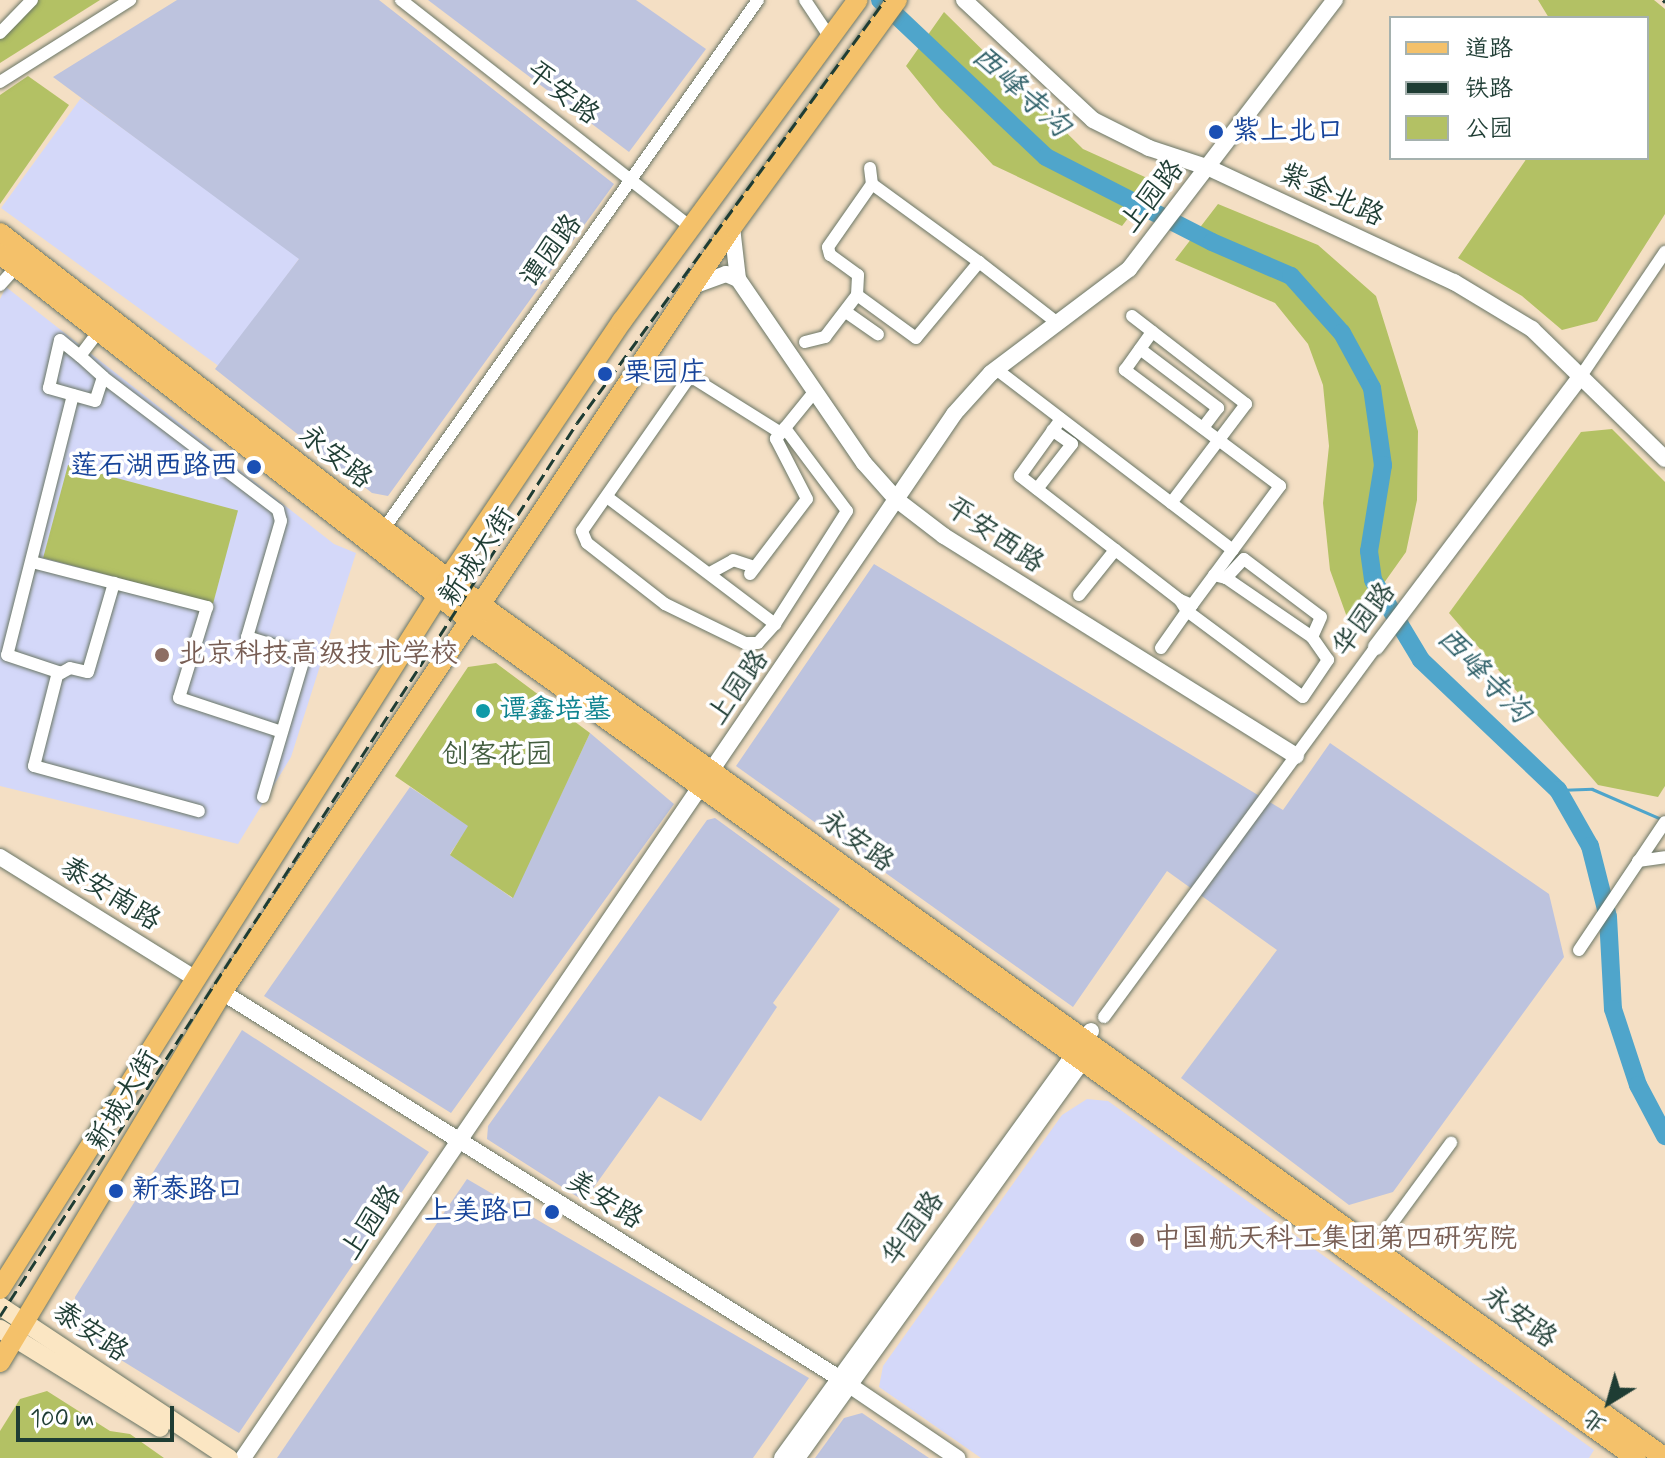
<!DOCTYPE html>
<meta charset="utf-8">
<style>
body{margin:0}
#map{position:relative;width:1665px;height:1458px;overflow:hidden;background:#f4dfc4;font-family:Mynerve,"LXGW WenKai TC",sans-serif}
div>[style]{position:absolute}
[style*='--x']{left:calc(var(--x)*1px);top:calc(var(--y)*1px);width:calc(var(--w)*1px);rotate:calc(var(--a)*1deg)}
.built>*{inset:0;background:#d4d8f9;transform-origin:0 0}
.industrial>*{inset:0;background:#bdc3de}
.green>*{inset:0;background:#b3c164;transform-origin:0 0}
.stream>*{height:3px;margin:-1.5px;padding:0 1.5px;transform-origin:1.5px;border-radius:1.5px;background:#4fa5cb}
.river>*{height:18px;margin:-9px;padding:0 9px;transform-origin:9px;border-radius:9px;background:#4fa5cb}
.roads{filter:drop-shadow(0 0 2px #6a7666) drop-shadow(0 0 2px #6a7666)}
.minor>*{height:12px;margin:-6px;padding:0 6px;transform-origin:6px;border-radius:6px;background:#fff}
.tertiary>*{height:16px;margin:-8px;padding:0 8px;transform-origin:8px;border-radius:8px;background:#fff}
.secondary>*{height:18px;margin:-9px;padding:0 9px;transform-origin:9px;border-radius:9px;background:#fbe6c3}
.primary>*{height:20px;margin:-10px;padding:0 10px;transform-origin:10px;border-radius:10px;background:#f4c16a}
.rail>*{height:3px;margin-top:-1.5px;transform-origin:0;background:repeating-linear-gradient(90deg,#1f3d34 0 12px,transparent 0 18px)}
.dots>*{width:22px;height:22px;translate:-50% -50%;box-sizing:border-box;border:4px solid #fff;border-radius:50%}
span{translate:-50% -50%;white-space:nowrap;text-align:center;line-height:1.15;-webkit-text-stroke:7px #fff;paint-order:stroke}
.street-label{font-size:28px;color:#1f3d34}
.transit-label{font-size:28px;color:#164399}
.left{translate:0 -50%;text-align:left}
.right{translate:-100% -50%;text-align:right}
.education-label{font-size:28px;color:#785e54}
.culture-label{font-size:28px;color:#0d838f}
.park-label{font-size:28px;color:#445e40}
.water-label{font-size:30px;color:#306169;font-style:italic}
.legend{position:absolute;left:1389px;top:16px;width:260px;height:144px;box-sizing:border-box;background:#fff;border:2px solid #a5b1ae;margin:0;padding:10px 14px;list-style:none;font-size:24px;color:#1f3d34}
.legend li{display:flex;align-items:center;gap:16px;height:40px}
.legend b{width:40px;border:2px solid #a5b1ae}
.north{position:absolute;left:1569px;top:1362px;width:80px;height:80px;-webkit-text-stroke:6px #fff;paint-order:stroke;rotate:217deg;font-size:22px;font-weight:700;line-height:32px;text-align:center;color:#1f3d34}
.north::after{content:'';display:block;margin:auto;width:28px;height:36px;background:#1f3d34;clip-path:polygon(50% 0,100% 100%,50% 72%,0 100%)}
.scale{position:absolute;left:16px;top:1406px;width:158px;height:36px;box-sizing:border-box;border:4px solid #1f3d34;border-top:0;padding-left:10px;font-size:24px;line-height:28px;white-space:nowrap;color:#1f3d34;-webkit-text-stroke:6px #fff;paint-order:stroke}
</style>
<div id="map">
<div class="built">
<i style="left:81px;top:98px;width:271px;height:136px;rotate:36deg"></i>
<i style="clip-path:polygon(6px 287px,334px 544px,356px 553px,291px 757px,238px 844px,0 786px,0 299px)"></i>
<i style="clip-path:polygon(1087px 1099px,1108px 1101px,1594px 1450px,1589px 1458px,981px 1458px,879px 1387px,883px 1366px,1062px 1115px)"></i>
</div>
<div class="industrial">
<i style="clip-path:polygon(177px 0,379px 0,614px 184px,388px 496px,372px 493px,215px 369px,299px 259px,53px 77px)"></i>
<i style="clip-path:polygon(428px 0,636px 0,706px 49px,629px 152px)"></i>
<i style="clip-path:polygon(874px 564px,1283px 810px,1330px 743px,1549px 894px,1564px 957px,1393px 1192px,1349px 1205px,1181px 1078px,1277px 950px,1167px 871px,1073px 1007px,736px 766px)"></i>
<i style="clip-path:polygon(590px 733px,674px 804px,451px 1113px,264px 996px,410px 787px,469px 826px,450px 854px,512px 898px)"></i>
<i style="clip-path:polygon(715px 818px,840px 909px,773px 1003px,777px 1007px,701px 1121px,659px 1096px,584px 1201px,487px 1139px,488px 1126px,707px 820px)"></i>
<i style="clip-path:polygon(242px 1030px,429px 1152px,239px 1433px,79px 1334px,75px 1297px)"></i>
<i style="clip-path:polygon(467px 1179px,809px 1378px,753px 1458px,277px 1458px)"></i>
<i style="clip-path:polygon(862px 1413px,929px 1458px,815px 1458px,844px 1418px)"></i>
</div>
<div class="green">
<i style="clip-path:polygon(34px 0,100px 0,0 63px,0 36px)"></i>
<i style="clip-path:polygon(1538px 0,1654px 0,1665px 9px,1665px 214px,1597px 321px,1562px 330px,1522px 296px,1458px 258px,1527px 158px,1647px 158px,1647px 18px,1549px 18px)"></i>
<i style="clip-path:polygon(944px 12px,1083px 149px,1156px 182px,1122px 226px,993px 165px,940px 108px,906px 66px)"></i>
<i style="clip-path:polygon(28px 76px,69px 105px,0 204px,0 95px)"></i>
<i style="clip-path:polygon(1218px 204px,1318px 245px,1376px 296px,1418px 431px,1417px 500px,1406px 552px,1359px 618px,1348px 620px,1330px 570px,1323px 503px,1329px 446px,1323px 385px,1308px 344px,1275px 303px,1175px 260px)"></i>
<i style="clip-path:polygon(1612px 429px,1665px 482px,1665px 786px,1658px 797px,1598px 785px,1449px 613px,1581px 432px)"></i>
<i style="left:68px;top:465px;width:176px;height:96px;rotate:15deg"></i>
<i style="clip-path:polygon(496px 663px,590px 733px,513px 898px,450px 855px,468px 826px,395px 776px,468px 667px)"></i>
<i style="clip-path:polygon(47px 1391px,110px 1431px,130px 1434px,164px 1458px,0 1458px,0 1431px,20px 1399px)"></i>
</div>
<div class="stream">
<i style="--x:1558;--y:790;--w:34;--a:-2"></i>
<i style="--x:1592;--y:789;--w:75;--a:23.5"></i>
</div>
<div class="river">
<i style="--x:880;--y:0;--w:228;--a:43.4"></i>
<i style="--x:1046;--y:157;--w:186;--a:27.1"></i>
<i style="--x:1212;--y:242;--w:86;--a:23.3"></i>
<i style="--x:1291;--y:276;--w:76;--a:48.2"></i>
<i style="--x:1342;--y:333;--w:63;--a:61.4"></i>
<i style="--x:1372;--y:388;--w:78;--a:81.9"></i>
<i style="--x:1383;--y:465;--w:87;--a:99.2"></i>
<i style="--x:1369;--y:551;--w:29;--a:82"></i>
<i style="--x:1373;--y:580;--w:93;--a:59"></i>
<i style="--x:1421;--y:660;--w:189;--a:43.5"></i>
<i style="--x:1558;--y:790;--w:64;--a:60.3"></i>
<i style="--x:1590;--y:846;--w:73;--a:75.8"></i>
<i style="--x:1608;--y:917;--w:92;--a:86.9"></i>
<i style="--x:1613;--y:1009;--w:80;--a:71.8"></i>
<i style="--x:1638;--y:1085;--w:58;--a:62.1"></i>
</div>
<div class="roads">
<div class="minor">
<i style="--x:401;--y:0;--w:370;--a:38.1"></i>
<i style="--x:805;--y:0;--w:47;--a:56.3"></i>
<i style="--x:0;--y:33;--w:46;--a:-45.9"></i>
<i style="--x:0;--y:82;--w:154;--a:-32.2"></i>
<i style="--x:870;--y:168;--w:16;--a:83"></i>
<i style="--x:0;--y:285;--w:28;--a:-48"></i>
<i style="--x:857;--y:295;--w:20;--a:-87"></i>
<i style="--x:858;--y:275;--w:34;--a:-144"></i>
<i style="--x:830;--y:255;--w:8;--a:-104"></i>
<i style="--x:828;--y:247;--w:77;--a:-55.1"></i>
<i style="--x:872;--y:184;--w:132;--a:36.1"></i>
<i style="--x:846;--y:312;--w:39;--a:35"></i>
<i style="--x:1132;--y:316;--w:144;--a:37.7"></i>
<i style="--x:1246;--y:404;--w:124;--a:127.1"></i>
<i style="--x:805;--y:342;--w:21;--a:-14"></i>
<i style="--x:825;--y:337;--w:53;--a:-52.7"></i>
<i style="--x:857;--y:295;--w:73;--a:36.1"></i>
<i style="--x:916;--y:338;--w:99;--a:-50.3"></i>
<i style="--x:979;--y:262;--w:101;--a:37.8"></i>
<i style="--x:1140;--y:349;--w:98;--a:37.1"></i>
<i style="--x:1218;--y:408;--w:25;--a:127"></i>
<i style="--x:80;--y:356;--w:31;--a:42"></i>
<i style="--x:103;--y:377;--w:25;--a:108"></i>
<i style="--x:95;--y:401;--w:48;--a:-164.2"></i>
<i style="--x:49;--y:388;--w:49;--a:-77.1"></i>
<i style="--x:60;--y:340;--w:26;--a:39"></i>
<i style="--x:80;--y:356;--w:30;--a:-53"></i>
<i style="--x:996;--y:369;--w:298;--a:37.4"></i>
<i style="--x:1581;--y:376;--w:150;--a:-55.9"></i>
<i style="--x:103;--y:377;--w:220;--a:37.2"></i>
<i style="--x:278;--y:510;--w:11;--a:75"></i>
<i style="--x:281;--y:521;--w:121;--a:106.3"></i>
<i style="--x:247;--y:637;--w:61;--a:17.2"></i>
<i style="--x:305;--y:655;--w:148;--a:106.5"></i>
<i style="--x:73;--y:395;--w:268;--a:104.2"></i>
<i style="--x:7;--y:655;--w:57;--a:18.4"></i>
<i style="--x:61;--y:673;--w:10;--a:-29"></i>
<i style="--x:70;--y:668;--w:18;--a:13"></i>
<i style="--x:88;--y:672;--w:93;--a:-73.7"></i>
<i style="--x:1061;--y:419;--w:70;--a:125.7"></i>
<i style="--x:1020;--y:476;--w:202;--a:37.8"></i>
<i style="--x:1180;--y:600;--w:13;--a:23"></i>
<i style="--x:1192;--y:605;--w:148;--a:-53.5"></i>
<i style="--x:1280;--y:486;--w:194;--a:-143.2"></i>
<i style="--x:1125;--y:370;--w:47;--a:-54.6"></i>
<i style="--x:1037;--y:489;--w:57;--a:-52.1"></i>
<i style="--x:1072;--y:444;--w:24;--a:-145"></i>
<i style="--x:607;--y:497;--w:211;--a:37.1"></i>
<i style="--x:775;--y:624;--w:134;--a:-57.5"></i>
<i style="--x:847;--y:511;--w:104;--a:-126.8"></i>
<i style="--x:383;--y:530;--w:649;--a:-54.72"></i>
<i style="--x:32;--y:562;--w:181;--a:14.4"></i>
<i style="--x:207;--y:607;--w:95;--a:107.1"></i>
<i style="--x:179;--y:698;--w:108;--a:18.3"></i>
<i style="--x:710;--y:573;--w:26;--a:-29"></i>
<i style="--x:733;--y:560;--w:23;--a:18"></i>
<i style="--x:750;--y:574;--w:94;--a:-52.8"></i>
<i style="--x:807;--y:499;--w:68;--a:-117.3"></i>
<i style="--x:776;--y:439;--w:62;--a:-50.9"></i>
<i style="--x:1214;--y:575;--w:12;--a:14"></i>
<i style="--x:1226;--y:578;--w:26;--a:-47"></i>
<i style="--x:1244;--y:559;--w:96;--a:37"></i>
<i style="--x:1321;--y:617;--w:22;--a:114"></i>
<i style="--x:1312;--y:637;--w:104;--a:-145.5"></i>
<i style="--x:1079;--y:595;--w:58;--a:-51.3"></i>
<i style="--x:1180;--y:600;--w:13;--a:58"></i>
<i style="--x:1187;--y:611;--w:144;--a:36.6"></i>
<i style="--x:1303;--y:697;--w:45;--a:-56"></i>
<i style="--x:1328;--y:660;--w:28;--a:-125"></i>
<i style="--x:775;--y:624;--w:25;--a:132"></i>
<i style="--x:758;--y:643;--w:13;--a:180"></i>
<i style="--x:745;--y:643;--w:89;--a:-154"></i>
<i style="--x:665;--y:604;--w:99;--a:-142"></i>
<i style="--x:587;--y:543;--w:13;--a:-113"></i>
<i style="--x:582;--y:531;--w:189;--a:-55.1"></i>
<i style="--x:690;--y:376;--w:107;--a:32.1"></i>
<i style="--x:1161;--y:648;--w:45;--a:-54.9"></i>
<i style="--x:58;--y:672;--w:97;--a:104.3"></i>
<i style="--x:34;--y:766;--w:171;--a:15.3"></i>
<i style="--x:1638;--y:861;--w:27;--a:-8"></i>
<i style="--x:1579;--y:950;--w:154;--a:-56.1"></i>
<i style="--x:1104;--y:1017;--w:459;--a:-53.7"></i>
<i style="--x:1373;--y:1249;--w:132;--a:-53.7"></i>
</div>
<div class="tertiary">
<i style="--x:964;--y:0;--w:176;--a:42.9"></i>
<i style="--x:1093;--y:120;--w:63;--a:26.6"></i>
<i style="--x:1149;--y:148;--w:63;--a:18.4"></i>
<i style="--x:1209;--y:168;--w:270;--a:25"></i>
<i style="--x:1454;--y:282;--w:91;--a:31.1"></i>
<i style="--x:1532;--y:329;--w:186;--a:44.3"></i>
<i style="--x:738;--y:279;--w:223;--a:55.6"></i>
<i style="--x:864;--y:463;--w:50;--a:48.3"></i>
<i style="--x:897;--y:500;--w:59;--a:37.5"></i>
<i style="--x:944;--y:536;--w:415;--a:32"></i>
<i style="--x:693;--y:286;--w:35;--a:-20"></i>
<i style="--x:726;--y:274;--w:13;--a:23"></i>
<i style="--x:738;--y:279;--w:52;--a:-96.6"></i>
<i style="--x:1376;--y:647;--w:340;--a:-52.9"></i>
<i style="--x:0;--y:857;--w:227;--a:31.9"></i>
<i style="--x:222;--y:992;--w:728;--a:32.03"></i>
<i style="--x:839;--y:1378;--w:143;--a:34.1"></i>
<i style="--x:243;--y:1458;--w:1263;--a:-55.74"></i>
<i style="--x:954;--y:414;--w:55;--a:-47.9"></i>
<i style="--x:991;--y:373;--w:173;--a:-37"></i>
<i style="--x:1129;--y:269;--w:339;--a:-52.6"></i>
<i style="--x:782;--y:1458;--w:527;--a:-54.11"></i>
<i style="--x:797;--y:1458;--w:499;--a:-54.3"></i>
</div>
<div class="secondary">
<i style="--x:0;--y:1306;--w:275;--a:33.6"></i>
<i style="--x:0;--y:1329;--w:188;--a:31.7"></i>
</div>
<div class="primary">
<i style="--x:0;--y:233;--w:622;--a:37.68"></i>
<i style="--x:492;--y:613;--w:1446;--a:35.77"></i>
<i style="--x:0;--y:254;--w:610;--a:37.94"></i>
<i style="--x:481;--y:629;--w:1422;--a:35.67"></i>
<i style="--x:0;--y:1289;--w:854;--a:-57.72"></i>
<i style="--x:456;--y:567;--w:297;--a:-56"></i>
<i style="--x:622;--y:321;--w:398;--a:-53.7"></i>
<i style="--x:0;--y:1362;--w:431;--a:-59"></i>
<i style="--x:222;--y:992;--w:919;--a:-56.31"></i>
<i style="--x:732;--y:227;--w:281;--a:-54"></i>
</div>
</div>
<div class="rail">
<i style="--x:1663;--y:0;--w:3;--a:45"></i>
<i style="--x:0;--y:1316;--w:1063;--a:-57.13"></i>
<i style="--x:577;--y:423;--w:523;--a:-53.94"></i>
</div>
<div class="dots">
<i style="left:1216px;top:132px;background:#1a4fb4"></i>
<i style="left:605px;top:374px;background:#1a4fb4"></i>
<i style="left:254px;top:467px;background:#1a4fb4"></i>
<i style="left:162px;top:655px;background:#8d6e63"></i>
<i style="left:483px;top:711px;background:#0f9aa8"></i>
<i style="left:116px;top:1191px;background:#1a4fb4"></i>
<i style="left:552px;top:1212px;background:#1a4fb4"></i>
<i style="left:1137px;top:1240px;background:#8d6e63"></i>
</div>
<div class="street-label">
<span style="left:562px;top:94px;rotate:38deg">平安路</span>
<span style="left:1331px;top:196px;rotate:25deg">紫金北路</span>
<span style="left:1153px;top:197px;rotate:-52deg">上园路</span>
<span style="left:552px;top:252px;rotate:-54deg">谭园路</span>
<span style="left:335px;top:458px;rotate:38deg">永安路</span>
<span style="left:994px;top:536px;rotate:34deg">平安西路</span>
<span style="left:478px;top:557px;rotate:-56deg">新城大街</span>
<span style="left:1365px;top:620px;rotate:-53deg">华园路</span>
<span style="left:739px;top:688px;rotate:-55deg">上园路</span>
<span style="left:856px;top:842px;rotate:36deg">永安路</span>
<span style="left:110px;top:895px;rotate:32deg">泰安南路</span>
<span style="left:124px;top:1101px;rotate:-59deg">新城大街</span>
<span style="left:604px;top:1201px;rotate:32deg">美安路</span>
<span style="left:372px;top:1223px;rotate:-56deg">上园路</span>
<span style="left:914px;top:1229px;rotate:-54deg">华园路</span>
<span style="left:1519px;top:1318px;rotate:36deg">永安路</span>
<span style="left:90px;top:1333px;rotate:34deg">泰安路</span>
</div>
<div class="transit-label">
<span class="left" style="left:1232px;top:132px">紫上北口</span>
<span class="left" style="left:623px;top:374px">栗园庄</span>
<span class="right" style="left:238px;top:467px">莲石湖西路西</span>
<span class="left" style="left:132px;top:1191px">新泰路口</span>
<span class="right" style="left:536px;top:1212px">上美路口</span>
</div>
<div class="education-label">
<span class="left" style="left:178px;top:655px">北京科技高级技术学校</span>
<span class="left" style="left:1153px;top:1240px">中国航天科工集团第四研究院</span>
</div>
<div class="culture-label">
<span class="left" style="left:499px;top:711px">谭鑫培墓</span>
</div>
<div class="park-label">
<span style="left:497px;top:756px">创客花园</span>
</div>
<div class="water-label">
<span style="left:1020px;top:92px;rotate:42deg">西峰寺沟</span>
<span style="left:1483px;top:676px;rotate:46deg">西峰寺沟</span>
</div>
<ul class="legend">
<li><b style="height:10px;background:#f4c16a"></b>道路</li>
<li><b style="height:10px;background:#1f3d34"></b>铁路</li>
<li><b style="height:22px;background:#b3c164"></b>公园</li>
</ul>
<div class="north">北</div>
<div class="scale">100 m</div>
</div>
